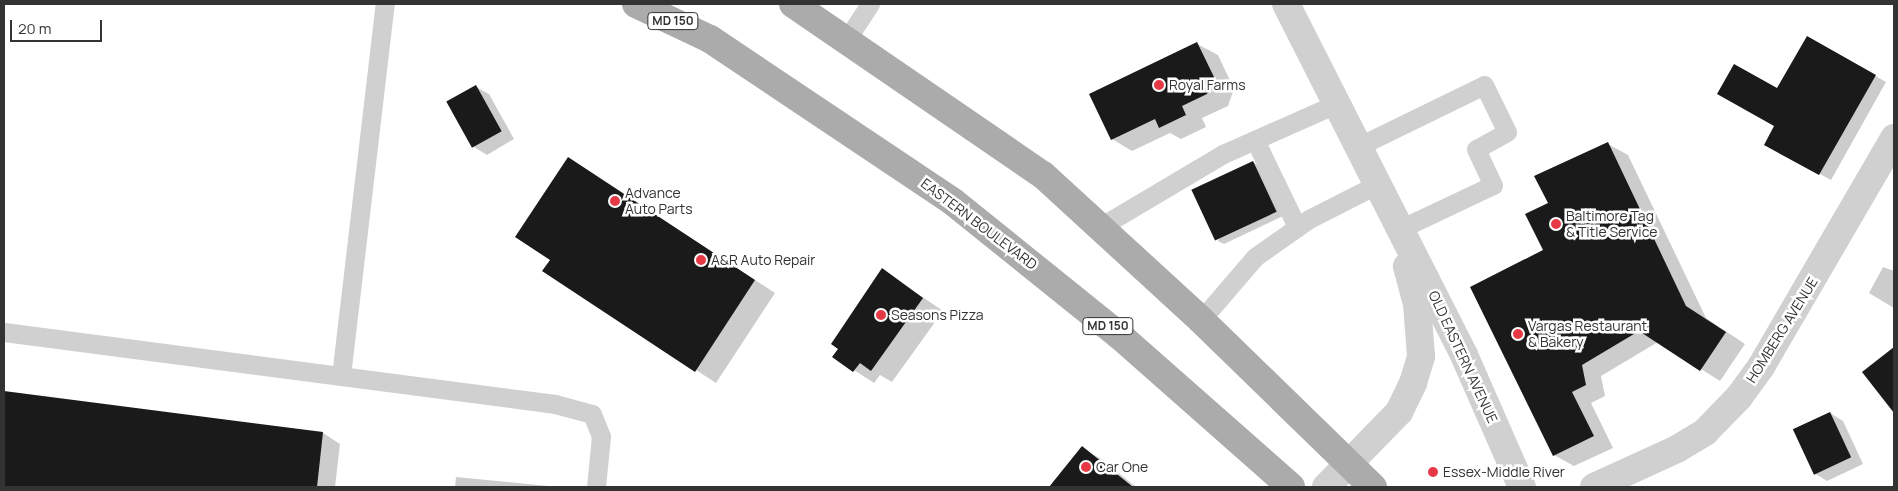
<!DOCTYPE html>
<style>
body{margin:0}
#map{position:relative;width:1898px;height:491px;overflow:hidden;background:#fff;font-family:Manrope,sans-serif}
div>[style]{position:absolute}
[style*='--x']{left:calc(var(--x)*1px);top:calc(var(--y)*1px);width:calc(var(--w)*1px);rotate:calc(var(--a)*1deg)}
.shadow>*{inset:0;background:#0003}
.building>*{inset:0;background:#1a1a1a;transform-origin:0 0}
.service>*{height:19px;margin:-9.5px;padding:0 9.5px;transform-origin:9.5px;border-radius:9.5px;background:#d0d0d0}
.minor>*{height:28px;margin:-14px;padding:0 14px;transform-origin:14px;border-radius:14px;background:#d0d0d0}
.tertiary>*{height:28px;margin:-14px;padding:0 14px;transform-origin:14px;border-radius:14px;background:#d0d0d0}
.primary>*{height:28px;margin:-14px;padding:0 14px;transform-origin:14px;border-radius:14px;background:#ababab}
.dots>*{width:14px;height:14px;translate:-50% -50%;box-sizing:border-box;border:2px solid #fff;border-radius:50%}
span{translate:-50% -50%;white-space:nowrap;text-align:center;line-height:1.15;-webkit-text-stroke:5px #fff;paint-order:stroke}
.shield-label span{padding:1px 4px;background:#fff;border:1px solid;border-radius:4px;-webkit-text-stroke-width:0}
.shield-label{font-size:12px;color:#333;font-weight:700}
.poi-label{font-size:14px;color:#333}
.left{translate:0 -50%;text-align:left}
.street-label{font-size:14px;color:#333}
.frame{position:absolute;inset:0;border:5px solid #333;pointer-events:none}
.scale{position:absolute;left:10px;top:20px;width:92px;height:22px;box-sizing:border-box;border:2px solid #333;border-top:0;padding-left:6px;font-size:15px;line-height:18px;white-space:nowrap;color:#333;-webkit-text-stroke:4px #fff;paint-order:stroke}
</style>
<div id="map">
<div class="shadow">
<i style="clip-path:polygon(1808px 37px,1886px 82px,1831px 180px,1777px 151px,1776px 126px)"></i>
<i style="clip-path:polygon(1197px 44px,1218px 55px,1234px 89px,1228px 106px,1202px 118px,1206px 127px,1181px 139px,1170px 133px,1132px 151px,1112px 139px)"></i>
<i style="clip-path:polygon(476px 87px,489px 94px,514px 139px,487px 155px,474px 147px)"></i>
<i style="clip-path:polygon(1608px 144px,1628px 155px,1706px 318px,1745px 344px,1720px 381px,1658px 342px,1601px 376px,1605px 396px,1591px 403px,1613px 448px,1574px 466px,1554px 455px,1545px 251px,1549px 203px)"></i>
<i style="clip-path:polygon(568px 158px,775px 293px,716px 383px,544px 271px,552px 259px)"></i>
<i style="clip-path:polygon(1253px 162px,1259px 166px,1283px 216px,1224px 244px,1218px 241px)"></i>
<i style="clip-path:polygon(1883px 267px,1894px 271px,1894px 308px,1869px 293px)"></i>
<i style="clip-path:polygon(883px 270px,943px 311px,892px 382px,880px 375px,874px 383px,834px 357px)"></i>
<i style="clip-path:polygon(1894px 348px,1894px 411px,1864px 372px)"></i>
<i style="clip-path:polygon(4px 392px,323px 433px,340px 444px,335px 487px,4px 487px)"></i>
<i style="clip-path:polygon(1830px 413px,1843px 421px,1863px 464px,1827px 481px,1814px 473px)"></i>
<i style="clip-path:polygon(1082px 448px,1101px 459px,1136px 487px,1052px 487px)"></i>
<i style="clip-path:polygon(456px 477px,548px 486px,551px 487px,455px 487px)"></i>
</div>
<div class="building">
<i style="clip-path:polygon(1807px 36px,1876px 75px,1819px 175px,1764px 145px,1774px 126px,1717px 94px,1734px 64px,1777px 88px)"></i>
<i style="clip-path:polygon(1197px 42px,1214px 77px,1207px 94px,1182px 106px,1186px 115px,1159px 128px,1155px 119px,1111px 140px,1089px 94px)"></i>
<i style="left:476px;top:85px;width:53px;height:34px;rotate:61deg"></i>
<i style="clip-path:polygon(1608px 142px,1686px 306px,1726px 332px,1700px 371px,1639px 331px,1582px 365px,1586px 385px,1572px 392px,1594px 436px,1553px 456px,1470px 287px,1543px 250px,1525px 214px,1548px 203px,1534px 176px)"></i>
<i style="clip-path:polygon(568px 157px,755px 280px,695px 372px,542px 271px,550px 260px,515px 237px)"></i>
<i style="left:1253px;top:161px;width:56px;height:68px;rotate:65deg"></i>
<i style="clip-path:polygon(882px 268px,923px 298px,871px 371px,860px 363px,853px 372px,832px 357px,838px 349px,831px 344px)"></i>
<i style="clip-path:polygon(1894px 347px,1894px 413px,1862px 372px)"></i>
<i style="clip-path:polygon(4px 391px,323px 432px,317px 487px,4px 487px)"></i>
<i style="left:1830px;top:412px;width:50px;height:41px;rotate:65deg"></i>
<i style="clip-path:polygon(1082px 446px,1133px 487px,1049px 487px)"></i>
</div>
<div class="service">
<i style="--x:847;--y:39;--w:42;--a:-56.7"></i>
<i style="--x:1255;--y:140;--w:97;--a:64.2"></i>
<i style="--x:1357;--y:147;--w:141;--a:-26"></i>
<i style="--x:1484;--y:85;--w:52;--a:63.9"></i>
<i style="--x:1507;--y:132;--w:35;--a:151"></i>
<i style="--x:1476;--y:149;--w:40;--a:65"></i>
<i style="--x:1493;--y:185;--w:105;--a:154.7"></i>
<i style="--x:1100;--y:227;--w:143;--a:-30.7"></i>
<i style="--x:1223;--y:154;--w:124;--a:-23.9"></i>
<i style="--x:1201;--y:320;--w:83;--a:-49.4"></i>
<i style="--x:1255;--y:257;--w:66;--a:-35.1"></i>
<i style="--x:1309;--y:219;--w:75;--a:-26.9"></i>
<i style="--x:4;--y:332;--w:556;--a:7.44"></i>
<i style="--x:555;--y:404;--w:38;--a:15"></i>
<i style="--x:592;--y:414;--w:24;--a:68"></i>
<i style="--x:601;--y:436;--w:51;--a:95.6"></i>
<i style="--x:341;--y:376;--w:375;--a:-83.3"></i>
</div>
<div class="minor">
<i style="--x:1594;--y:487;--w:91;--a:-24.6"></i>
<i style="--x:1677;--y:449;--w:33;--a:-31"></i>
<i style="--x:1705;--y:432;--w:49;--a:-45.8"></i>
<i style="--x:1739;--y:397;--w:39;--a:-54"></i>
<i style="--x:1762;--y:365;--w:263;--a:-59.8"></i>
</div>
<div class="tertiary">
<i style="--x:1286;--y:4;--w:394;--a:63.1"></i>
<i style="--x:1464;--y:355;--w:144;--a:66.3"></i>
<i style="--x:1326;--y:487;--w:105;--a:-45.8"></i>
<i style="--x:1399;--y:412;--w:32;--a:-64"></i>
<i style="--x:1413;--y:383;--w:28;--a:-73"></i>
<i style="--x:1421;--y:356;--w:52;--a:-94.4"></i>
<i style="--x:1417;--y:304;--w:39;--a:-105"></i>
</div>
<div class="primary">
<i style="--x:636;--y:4;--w:82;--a:25.3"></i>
<i style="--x:710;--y:39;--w:291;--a:33.8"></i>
<i style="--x:952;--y:201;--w:216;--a:38.8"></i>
<i style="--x:1120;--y:336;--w:228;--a:41.4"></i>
<i style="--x:793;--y:4;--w:303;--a:34.4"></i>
<i style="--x:1043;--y:175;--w:214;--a:42.5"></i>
<i style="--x:1201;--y:320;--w:240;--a:44.2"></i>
</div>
<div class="dots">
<i style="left:1159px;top:85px;background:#e63946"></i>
<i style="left:615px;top:201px;background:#e63946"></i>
<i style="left:1556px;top:224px;background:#e63946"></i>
<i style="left:701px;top:260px;background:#e63946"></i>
<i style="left:881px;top:315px;background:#e63946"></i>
<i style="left:1518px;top:334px;background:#e63946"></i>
<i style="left:1086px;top:467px;background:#e63946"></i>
<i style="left:1433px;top:472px;background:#e63946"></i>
</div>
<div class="shield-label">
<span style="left:673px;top:21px">MD 150</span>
<span style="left:1108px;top:326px">MD 150</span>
</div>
<div class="poi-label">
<span class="left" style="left:1169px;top:85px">Royal Farms</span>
<span class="left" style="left:625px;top:201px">Advance<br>Auto Parts</span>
<span class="left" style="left:1566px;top:224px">Baltimore Tag<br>&amp; Title Service</span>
<span class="left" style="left:711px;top:260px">A&amp;R Auto Repair</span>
<span class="left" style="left:891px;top:315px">Seasons Pizza</span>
<span class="left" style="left:1528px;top:334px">Vargas Restaurant<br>&amp; Bakery</span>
<span class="left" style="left:1096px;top:467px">Car One</span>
<span class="left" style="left:1443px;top:472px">Essex-Middle River</span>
</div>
<div class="street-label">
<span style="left:979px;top:224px;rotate:37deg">EASTERN BOULEVARD</span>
<span style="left:1782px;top:330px;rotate:-58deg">HOMBERG AVENUE</span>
<span style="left:1463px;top:357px;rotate:65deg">OLD EASTERN AVENUE</span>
</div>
<div class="frame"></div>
<div class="scale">20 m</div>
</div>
